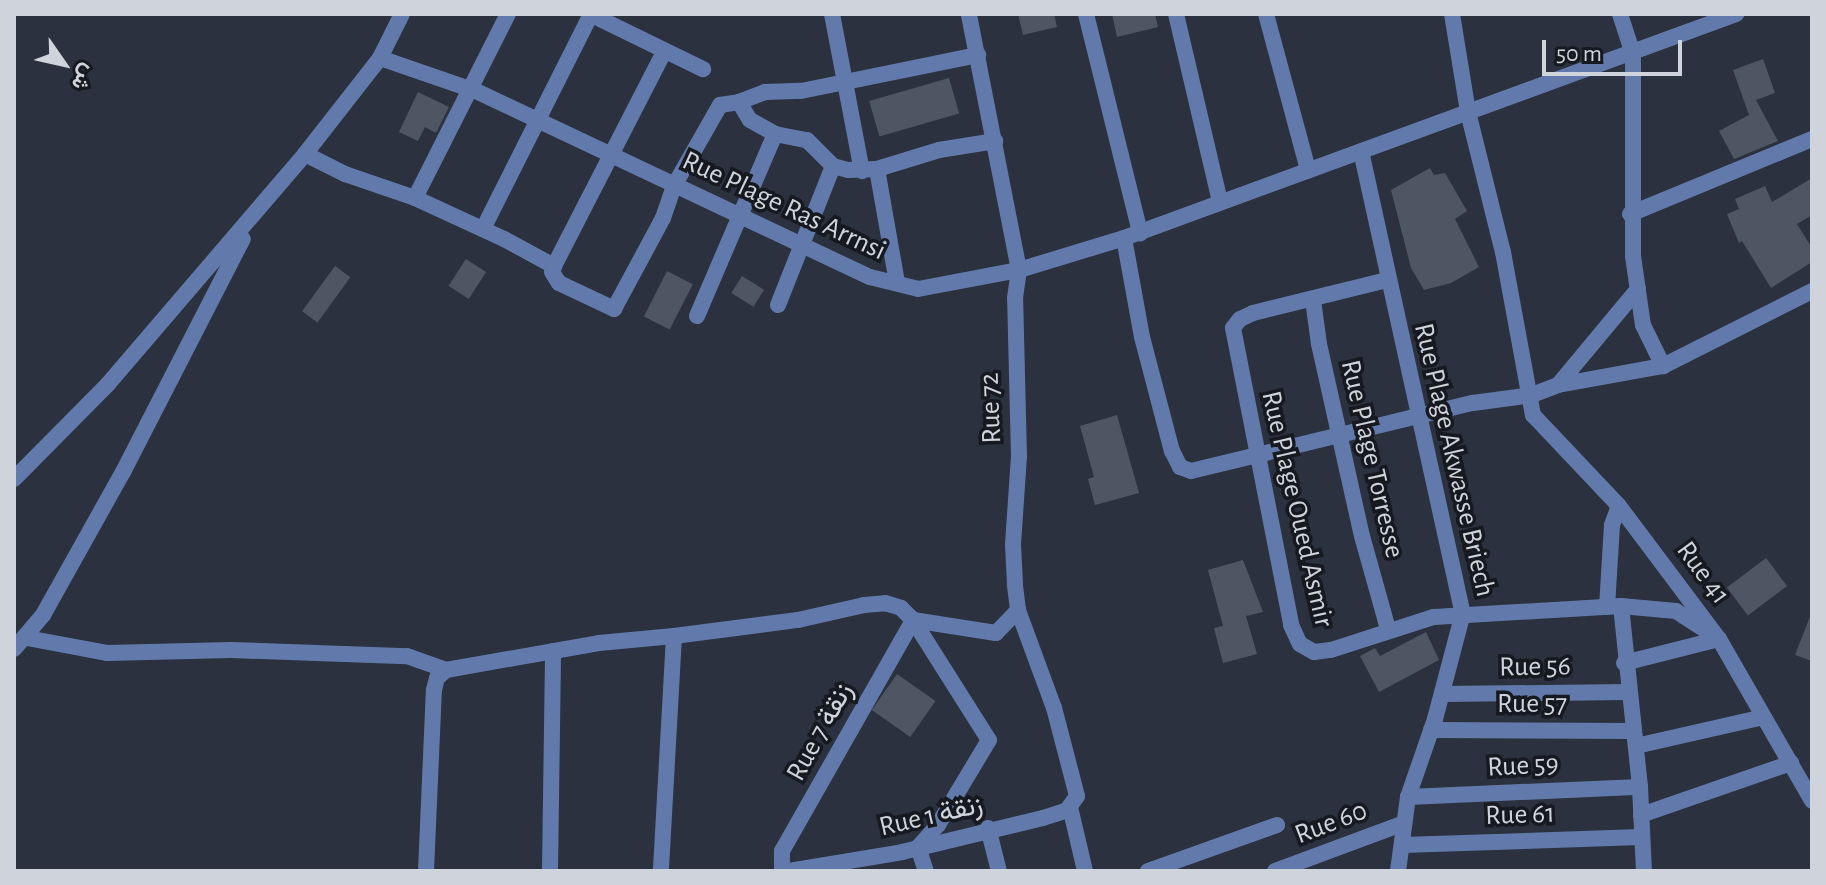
<!DOCTYPE html>
<meta charset="utf-8">
<style>
body{margin:0}
#map{position:relative;width:1826px;height:885px;overflow:hidden;background:#2b313e;font-family:"Alegreya Sans",Vazirmatn,sans-serif}
div>[style]{position:absolute}
[style*='--x']{left:calc(var(--x)*1px);top:calc(var(--y)*1px);width:calc(var(--w)*1px);rotate:calc(var(--a)*1deg)}
.building>*{inset:0;background:#4f5663;transform-origin:0 0}
.minor>*{height:16px;margin:-8px;padding:0 8px;transform-origin:8px;border-radius:8px;background:#627aab}
span{translate:-50% -50%;white-space:nowrap;text-align:center;line-height:1.15;-webkit-text-stroke:7px #16191f;paint-order:stroke}
.street-label{font-size:28px;color:#cfd3db}
.frame{position:absolute;inset:0;border:16px solid #cfd3db;pointer-events:none}
.north{position:absolute;left:24px;top:24px;width:80px;height:80px;-webkit-text-stroke:6px #16191f;paint-order:stroke;rotate:124deg;font-size:22px;font-weight:700;line-height:32px;text-align:center;color:#cfd3db}
.north::after{content:'';display:block;margin:auto;width:28px;height:36px;background:#cfd3db;clip-path:polygon(50% 0,100% 100%,50% 72%,0 100%)}
.scale{position:absolute;left:1542px;top:40px;width:140px;height:36px;box-sizing:border-box;border:4px solid #cfd3db;border-top:0;padding-left:10px;font-size:24px;line-height:28px;white-space:nowrap;color:#cfd3db;-webkit-text-stroke:6px #16191f;paint-order:stroke}
</style>
<div id="map">
<div class="building">
<i style="clip-path:polygon(1018px 14px,1054px 14px,1057px 27px,1023px 35px)"></i>
<i style="clip-path:polygon(1112px 14px,1155px 14px,1158px 27px,1117px 37px)"></i>
<i style="clip-path:polygon(1763px 59px,1775px 93px,1756px 100px,1778px 141px,1734px 159px,1719px 131px,1749px 115px,1733px 70px)"></i>
<i style="left:949px;top:78px;width:37px;height:83px;rotate:74deg"></i>
<i style="clip-path:polygon(418px 92px,449px 107px,436px 133px,425px 127px,418px 141px,399px 132px)"></i>
<i style="clip-path:polygon(1430px 168px,1434px 175px,1445px 173px,1467px 211px,1455px 219px,1479px 267px,1451px 283px,1424px 290px,1411px 268px,1391px 190px)"></i>
<i style="clip-path:polygon(1812px 178px,1812px 215px,1797px 224px,1812px 248px,1812px 262px,1771px 288px,1742px 241px,1739px 243px,1727px 214px,1739px 209px,1735px 199px,1765px 186px,1772px 202px)"></i>
<i style="left:466px;top:259px;width:24px;height:32px;rotate:33deg"></i>
<i style="left:335px;top:266px;width:19px;height:56px;rotate:36deg"></i>
<i style="left:667px;top:271px;width:29px;height:51px;rotate:27deg"></i>
<i style="left:742px;top:276px;width:26px;height:20px;rotate:32deg"></i>
<i style="clip-path:polygon(1117px 415px,1139px 493px,1095px 505px,1088px 479px,1094px 477px,1080px 426px)"></i>
<i style="left:1766px;top:558px;width:35px;height:49px;rotate:53deg"></i>
<i style="clip-path:polygon(1243px 560px,1263px 612px,1246px 616px,1257px 654px,1223px 663px,1214px 628px,1223px 626px,1208px 570px)"></i>
<i style="clip-path:polygon(1811px 614px,1812px 614px,1812px 661px,1795px 655px)"></i>
<i style="clip-path:polygon(1426px 632px,1439px 660px,1379px 692px,1360px 656px,1375px 648px,1380px 656px)"></i>
<i style="left:897px;top:674px;width:47px;height:44px;rotate:35deg"></i>
</div>
<div class="minor">
<i style="--x:590;--y:14;--w:126;--a:26"></i>
<i style="--x:832;--y:14;--w:160;--a:79.2"></i>
<i style="--x:1086;--y:14;--w:226;--a:76.1"></i>
<i style="--x:1176;--y:14;--w:193;--a:76.8"></i>
<i style="--x:1266;--y:14;--w:162;--a:74.9"></i>
<i style="--x:1452;--y:14;--w:99;--a:80.7"></i>
<i style="--x:1468;--y:112;--w:144;--a:76"></i>
<i style="--x:1503;--y:252;--w:166;--a:79.6"></i>
<i style="--x:1533;--y:415;--w:125;--a:46.6"></i>
<i style="--x:1619;--y:506;--w:166;--a:53.1"></i>
<i style="--x:1719;--y:639;--w:187;--a:60.1"></i>
<i style="--x:1620;--y:14;--w:42;--a:72"></i>
<i style="--x:1633;--y:54;--w:202;--a:90"></i>
<i style="--x:1633;--y:256;--w:70;--a:81.8"></i>
<i style="--x:1643;--y:325;--w:46;--a:64"></i>
<i style="--x:380;--y:58;--w:102;--a:19"></i>
<i style="--x:476;--y:91;--w:436;--a:25.3"></i>
<i style="--x:870;--y:277;--w:49;--a:14"></i>
<i style="--x:918;--y:289;--w:103;--a:-10.7"></i>
<i style="--x:1019;--y:270;--w:110;--a:-16.9"></i>
<i style="--x:1124;--y:238;--w:652;--a:-20.1"></i>
<i style="--x:739;--y:102;--w:28;--a:-21"></i>
<i style="--x:765;--y:92;--w:36;--a:-2"></i>
<i style="--x:801;--y:91;--w:181;--a:-11.5"></i>
<i style="--x:1361;--y:151;--w:473;--a:77.6"></i>
<i style="--x:1463;--y:613;--w:110;--a:104.8"></i>
<i style="--x:1435;--y:719;--w:83;--a:109.1"></i>
<i style="--x:1408;--y:797;--w:75;--a:97.7"></i>
<i style="--x:305;--y:154;--w:45;--a:26.6"></i>
<i style="--x:345;--y:174;--w:74;--a:18.9"></i>
<i style="--x:415;--y:198;--w:98;--a:24.7"></i>
<i style="--x:504;--y:239;--w:57;--a:28.4"></i>
<i style="--x:554;--y:266;--w:6;--a:108"></i>
<i style="--x:552;--y:272;--w:13;--a:58"></i>
<i style="--x:559;--y:283;--w:61;--a:25.3"></i>
<i style="--x:614;--y:309;--w:103;--a:-61.7"></i>
<i style="--x:663;--y:218;--w:36;--a:-71"></i>
<i style="--x:675;--y:184;--w:91;--a:-60.3"></i>
<i style="--x:720;--y:105;--w:19;--a:-9"></i>
<i style="--x:739;--y:102;--w:21;--a:59"></i>
<i style="--x:750;--y:120;--w:29;--a:29"></i>
<i style="--x:775;--y:134;--w:33;--a:11"></i>
<i style="--x:807;--y:140;--w:37;--a:45"></i>
<i style="--x:833;--y:166;--w:16;--a:15"></i>
<i style="--x:848;--y:170;--w:29;--a:-2"></i>
<i style="--x:877;--y:169;--w:65;--a:-17"></i>
<i style="--x:939;--y:150;--w:57;--a:-9.1"></i>
<i style="--x:877;--y:169;--w:116;--a:80"></i>
<i style="--x:415;--y:198;--w:206;--a:-63.2"></i>
<i style="--x:1630;--y:214;--w:197;--a:-22.4"></i>
<i style="--x:483;--y:229;--w:241;--a:-63.3"></i>
<i style="--x:1124;--y:238;--w:101;--a:79.7"></i>
<i style="--x:1142;--y:337;--w:118;--a:75.3"></i>
<i style="--x:1172;--y:451;--w:18;--a:63"></i>
<i style="--x:1180;--y:467;--w:12;--a:20"></i>
<i style="--x:1191;--y:471;--w:290;--a:-13.6"></i>
<i style="--x:1473;--y:403;--w:60;--a:-7.7"></i>
<i style="--x:1532;--y:395;--w:28;--a:-21"></i>
<i style="--x:1558;--y:385;--w:107;--a:-10.3"></i>
<i style="--x:1663;--y:366;--w:167;--a:-26.7"></i>
<i style="--x:554;--y:266;--w:241;--a:-62.8"></i>
<i style="--x:1387;--y:280;--w:138;--a:166.2"></i>
<i style="--x:1253;--y:313;--w:14;--a:155"></i>
<i style="--x:1240;--y:319;--w:11;--a:128"></i>
<i style="--x:1233;--y:328;--w:303;--a:78.9"></i>
<i style="--x:1291;--y:625;--w:21;--a:65"></i>
<i style="--x:1300;--y:644;--w:16;--a:30"></i>
<i style="--x:1314;--y:652;--w:17;--a:-7"></i>
<i style="--x:1331;--y:650;--w:108;--a:-17.8"></i>
<i style="--x:1434;--y:617;--w:187;--a:-3.4"></i>
<i style="--x:1621;--y:606;--w:55;--a:5.2"></i>
<i style="--x:1676;--y:611;--w:51;--a:33.1"></i>
<i style="--x:1313;--y:300;--w:44;--a:82.2"></i>
<i style="--x:1319;--y:344;--w:197;--a:77.4"></i>
<i style="--x:1362;--y:536;--w:97;--a:74.4"></i>
<i style="--x:778;--y:305;--w:149;--a:-68.4"></i>
<i style="--x:697;--y:316;--w:198;--a:-66.8"></i>
<i style="--x:1558;--y:385;--w:125;--a:-50.2"></i>
<i style="--x:14;--y:479;--w:134;--a:-45.3"></i>
<i style="--x:108;--y:384;--w:303;--a:-49.4"></i>
<i style="--x:305;--y:154;--w:122;--a:-52"></i>
<i style="--x:380;--y:58;--w:49;--a:-63.4"></i>
<i style="--x:1621;--y:606;--w:182;--a:84"></i>
<i style="--x:1640;--y:787;--w:84;--a:87.3"></i>
<i style="--x:1607;--y:607;--w:82;--a:-86.5"></i>
<i style="--x:1612;--y:525;--w:20;--a:-70"></i>
<i style="--x:674;--y:636;--w:125;--a:-7.4"></i>
<i style="--x:798;--y:620;--w:68;--a:-12.8"></i>
<i style="--x:864;--y:605;--w:21;--a:-5"></i>
<i style="--x:885;--y:603;--w:17;--a:17"></i>
<i style="--x:901;--y:608;--w:17;--a:45"></i>
<i style="--x:913;--y:620;--w:142;--a:57.7"></i>
<i style="--x:989;--y:740;--w:99;--a:121"></i>
<i style="--x:938;--y:825;--w:28;--a:132"></i>
<i style="--x:27;--y:638;--w:81;--a:10.6"></i>
<i style="--x:107;--y:653;--w:124;--a:-1.4"></i>
<i style="--x:231;--y:650;--w:176;--a:2"></i>
<i style="--x:407;--y:656;--w:41;--a:19.7"></i>
<i style="--x:446;--y:670;--w:155;--a:-10"></i>
<i style="--x:599;--y:643;--w:75;--a:-5.3"></i>
<i style="--x:674;--y:636;--w:235;--a:93.2"></i>
<i style="--x:14;--y:649;--w:45;--a:-49.5"></i>
<i style="--x:43;--y:615;--w:164;--a:-60.8"></i>
<i style="--x:123;--y:472;--w:262;--a:-62.8"></i>
<i style="--x:1624;--y:663;--w:98;--a:-14.2"></i>
<i style="--x:1442;--y:694;--w:186;--a:-0.6"></i>
<i style="--x:1431;--y:730;--w:202;--a:0.3"></i>
<i style="--x:1636;--y:746;--w:131;--a:-12.8"></i>
<i style="--x:1408;--y:797;--w:232;--a:-2.5"></i>
<i style="--x:1070;--y:807;--w:66;--a:76.8"></i>
<i style="--x:1641;--y:815;--w:159;--a:-19.1"></i>
<i style="--x:988;--y:828;--w:44;--a:75.7"></i>
<i style="--x:1402;--y:845;--w:238;--a:-1.9"></i>
<i style="--x:918;--y:847;--w:25;--a:72"></i>
<i style="--x:426;--y:871;--w:181;--a:-87.5"></i>
<i style="--x:434;--y:690;--w:12;--a:-76"></i>
<i style="--x:437;--y:678;--w:12;--a:-42"></i>
<i style="--x:550;--y:871;--w:220;--a:-89.2"></i>
<i style="--x:782;--y:871;--w:20;--a:-90"></i>
<i style="--x:782;--y:851;--w:266;--a:-60.4"></i>
<i style="--x:913;--y:620;--w:84;--a:8.9"></i>
<i style="--x:996;--y:633;--w:32;--a:-46"></i>
<i style="--x:789;--y:871;--w:115;--a:-9.5"></i>
<i style="--x:902;--y:852;--w:145;--a:-13.6"></i>
<i style="--x:1043;--y:818;--w:25;--a:-18"></i>
<i style="--x:1067;--y:810;--w:17;--a:-54"></i>
<i style="--x:1077;--y:796;--w:91;--a:-104.6"></i>
<i style="--x:1054;--y:708;--w:104;--a:-110.2"></i>
<i style="--x:1018;--y:610;--w:26;--a:-97"></i>
<i style="--x:1015;--y:584;--w:40;--a:-92.9"></i>
<i style="--x:1013;--y:544;--w:87;--a:-86.1"></i>
<i style="--x:1019;--y:457;--w:159;--a:-91.4"></i>
<i style="--x:1015;--y:298;--w:28;--a:-82"></i>
<i style="--x:1019;--y:270;--w:261;--a:-101.1"></i>
<i style="--x:1148;--y:871;--w:137;--a:-19.6"></i>
<i style="--x:1275;--y:871;--w:138;--a:-20.4"></i>
</div>
<div class="street-label">
<span style="left:784px;top:206px;rotate:25deg">Rue Plage Ras Arrnsi</span>
<span style="left:991px;top:408px;rotate:-92deg">Rue 72</span>
<span style="left:1372px;top:459px;rotate:77deg">Rue Plage Torresse</span>
<span style="left:1454px;top:460px;rotate:77deg">Rue Plage Akwasse Briech</span>
<span style="left:1297px;top:509px;rotate:77deg">Rue Plage Oued Asmir</span>
<span style="left:1703px;top:573px;rotate:54deg">Rue 41</span>
<span style="left:1535px;top:667px;rotate:-1deg">Rue 56</span>
<span style="left:1532px;top:704px">Rue 57</span>
<span style="left:820px;top:732px;rotate:-61deg">Rue 7 زنقة</span>
<span style="left:1523px;top:766px;rotate:-3deg">Rue 59</span>
<span style="left:1520px;top:815px;rotate:-2deg">Rue 61</span>
<span style="left:931px;top:816px;rotate:-13deg">Rue 1 زنقة</span>
<span style="left:1331px;top:823px;rotate:-21deg">Rue 60</span>
</div>
<div class="frame"></div>
<div class="north">ش</div>
<div class="scale">50 m</div>
</div>
